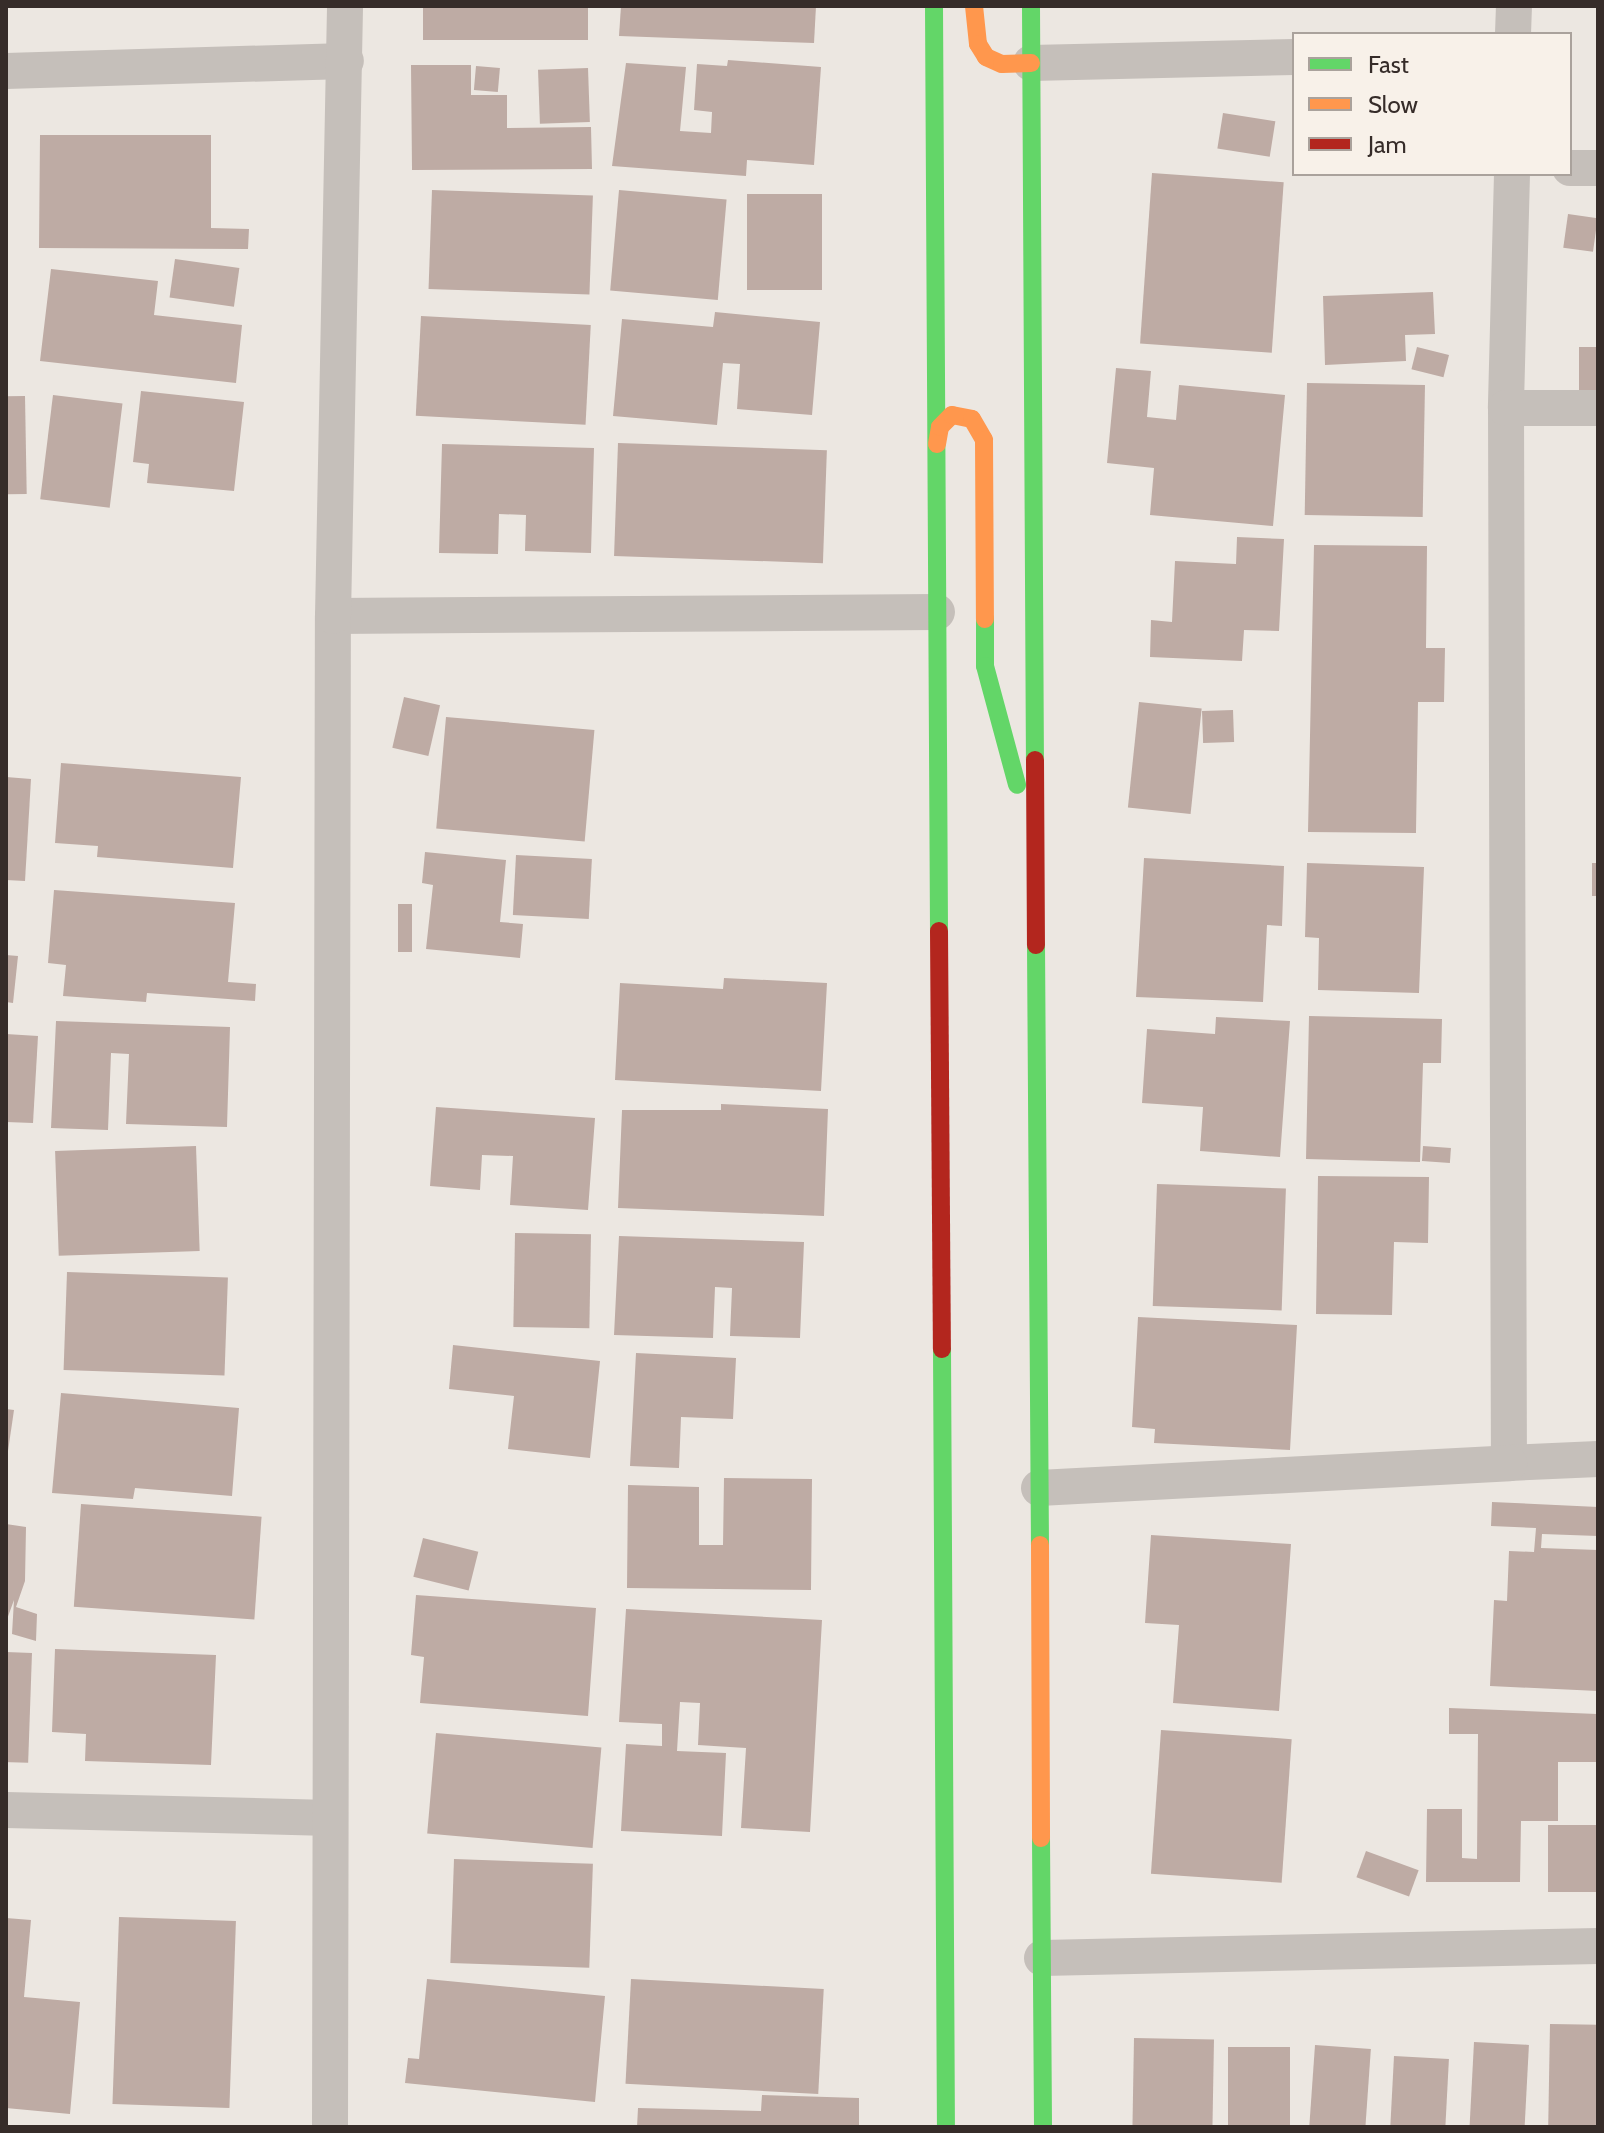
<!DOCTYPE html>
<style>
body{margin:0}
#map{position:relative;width:1604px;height:2133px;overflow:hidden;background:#ece7e1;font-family:Cabin,sans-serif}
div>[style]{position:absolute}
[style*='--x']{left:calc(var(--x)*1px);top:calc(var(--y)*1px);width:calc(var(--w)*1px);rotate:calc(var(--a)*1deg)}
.building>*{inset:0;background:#beaba4;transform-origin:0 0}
.street>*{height:36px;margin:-18px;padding:0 18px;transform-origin:18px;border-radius:18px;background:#c5bfba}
.fast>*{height:18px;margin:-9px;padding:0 9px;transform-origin:9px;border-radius:9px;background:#63d668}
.slow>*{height:18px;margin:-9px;padding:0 9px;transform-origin:9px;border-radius:9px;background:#ff974d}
.jam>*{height:18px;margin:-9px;padding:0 9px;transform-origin:9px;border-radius:9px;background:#b3261e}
span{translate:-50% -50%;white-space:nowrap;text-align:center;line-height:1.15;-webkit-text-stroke:7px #f8f1e9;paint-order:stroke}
.frame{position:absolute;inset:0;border:8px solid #362c29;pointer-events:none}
.legend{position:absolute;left:1292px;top:32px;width:280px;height:144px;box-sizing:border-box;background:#f8f1e9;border:2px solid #aaa29c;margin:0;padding:10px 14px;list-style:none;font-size:24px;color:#362c29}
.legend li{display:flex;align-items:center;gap:16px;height:40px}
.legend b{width:40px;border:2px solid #aaa29c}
</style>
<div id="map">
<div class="building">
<i style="left:423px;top:6px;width:165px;height:34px"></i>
<i style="clip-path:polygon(621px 6px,816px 6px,814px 43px,619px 36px)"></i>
<i style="clip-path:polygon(728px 60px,821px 67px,814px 165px,747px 160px,746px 176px,612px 166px,626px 63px,686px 67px,680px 131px,711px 133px,712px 112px,694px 110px,697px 64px,727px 66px)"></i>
<i style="clip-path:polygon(411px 65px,471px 65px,471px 95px,507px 95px,507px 128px,591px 127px,592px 169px,412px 170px)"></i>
<i style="left:476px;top:66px;width:24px;height:24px;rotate:5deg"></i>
<i style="left:588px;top:68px;width:54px;height:50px;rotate:88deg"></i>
<i style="left:1223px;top:113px;width:53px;height:36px;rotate:9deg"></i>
<i style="clip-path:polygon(40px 135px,211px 135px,211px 228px,249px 229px,248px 249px,39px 248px)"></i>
<i style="left:1152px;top:173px;width:132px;height:171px;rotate:4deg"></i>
<i style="left:432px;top:190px;width:161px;height:99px;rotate:2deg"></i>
<i style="left:619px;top:190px;width:108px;height:101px;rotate:5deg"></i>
<i style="left:747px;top:194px;width:75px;height:96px"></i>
<i style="left:1568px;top:214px;width:30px;height:34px;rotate:8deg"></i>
<i style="left:175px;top:259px;width:65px;height:39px;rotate:8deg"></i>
<i style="clip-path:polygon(51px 269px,158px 281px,154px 315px,242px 325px,236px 383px,40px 361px)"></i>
<i style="clip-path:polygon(1433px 292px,1435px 334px,1405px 335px,1406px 361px,1325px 365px,1323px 296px)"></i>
<i style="clip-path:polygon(715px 312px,820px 322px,812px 415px,737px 409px,740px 364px,723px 363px,717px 425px,613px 416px,622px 319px,713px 327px)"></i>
<i style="left:421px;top:316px;width:170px;height:100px;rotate:3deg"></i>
<i style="left:1417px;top:347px;width:33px;height:23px;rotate:14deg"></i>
<i style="left:1579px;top:347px;width:19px;height:47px"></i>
<i style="clip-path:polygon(1116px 368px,1151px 371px,1147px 417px,1176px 420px,1179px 385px,1285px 395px,1273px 526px,1150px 515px,1154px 468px,1107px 463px)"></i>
<i style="left:1307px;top:383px;width:118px;height:132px;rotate:1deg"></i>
<i style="clip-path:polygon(141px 391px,244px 402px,234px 491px,147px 483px,149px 464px,133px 462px)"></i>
<i style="left:53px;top:395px;width:70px;height:105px;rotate:7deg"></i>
<i style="left:25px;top:396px;width:98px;height:19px;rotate:89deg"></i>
<i style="left:618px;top:443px;width:209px;height:113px;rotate:2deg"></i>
<i style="clip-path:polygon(442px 444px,594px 448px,591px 553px,525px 551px,526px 515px,499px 514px,498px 554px,439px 553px)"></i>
<i style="clip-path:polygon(1237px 537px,1284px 539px,1279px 631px,1244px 630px,1242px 661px,1150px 657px,1151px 620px,1172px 622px,1175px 561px,1236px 564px)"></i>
<i style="clip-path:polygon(1314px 545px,1427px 546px,1426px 648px,1445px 648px,1444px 702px,1418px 702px,1416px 833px,1308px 832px)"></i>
<i style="left:404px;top:697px;width:37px;height:52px;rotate:13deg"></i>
<i style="left:1139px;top:702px;width:63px;height:106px;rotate:6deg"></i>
<i style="left:1233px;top:710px;width:32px;height:31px;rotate:88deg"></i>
<i style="left:446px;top:717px;width:149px;height:112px;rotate:5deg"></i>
<i style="clip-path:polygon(61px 763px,241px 777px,233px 868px,97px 857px,98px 846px,55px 843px)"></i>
<i style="clip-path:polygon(6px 777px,31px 779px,25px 881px,6px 880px)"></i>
<i style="clip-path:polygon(425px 852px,506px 860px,500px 922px,523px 924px,520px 958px,426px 949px,433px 885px,422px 883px)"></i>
<i style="left:516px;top:855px;width:76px;height:60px;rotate:3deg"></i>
<i style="clip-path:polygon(1144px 858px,1284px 866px,1282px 926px,1267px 925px,1263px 1002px,1136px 997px)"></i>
<i style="clip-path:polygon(1307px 863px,1424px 867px,1419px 993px,1318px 990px,1319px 938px,1305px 937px)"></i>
<i style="left:1592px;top:863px;width:6px;height:33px"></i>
<i style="clip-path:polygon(54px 890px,235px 903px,228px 982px,256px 984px,255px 1001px,147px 993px,146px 1002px,63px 996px,66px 965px,48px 963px)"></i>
<i style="left:398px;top:904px;width:14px;height:48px"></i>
<i style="clip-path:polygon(6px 955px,18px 956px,13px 1003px,6px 1002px)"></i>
<i style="clip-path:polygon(724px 978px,827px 983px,821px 1091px,615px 1080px,620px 983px,723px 989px)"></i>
<i style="clip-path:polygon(1309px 1016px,1442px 1019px,1441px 1063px,1423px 1063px,1420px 1162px,1306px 1159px)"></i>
<i style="clip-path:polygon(1216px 1017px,1290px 1021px,1280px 1157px,1200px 1151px,1203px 1107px,1142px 1103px,1147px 1029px,1215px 1034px)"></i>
<i style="clip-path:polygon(56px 1021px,230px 1027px,227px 1127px,126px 1124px,129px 1054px,111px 1053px,108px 1130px,51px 1128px)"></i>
<i style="clip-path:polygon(6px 1034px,38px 1036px,33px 1123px,6px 1122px)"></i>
<i style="clip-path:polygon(721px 1104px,828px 1109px,824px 1216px,618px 1208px,622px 1110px,721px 1110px)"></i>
<i style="clip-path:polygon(436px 1107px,595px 1118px,588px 1210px,510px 1205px,513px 1156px,482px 1155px,480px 1190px,430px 1186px)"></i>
<i style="left:196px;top:1146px;width:105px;height:141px;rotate:88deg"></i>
<i style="left:1423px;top:1146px;width:28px;height:15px;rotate:4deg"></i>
<i style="clip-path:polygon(1318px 1176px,1429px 1177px,1428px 1243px,1394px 1242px,1392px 1315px,1316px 1314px)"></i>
<i style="left:1157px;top:1184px;width:129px;height:122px;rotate:2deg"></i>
<i style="left:515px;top:1233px;width:76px;height:94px;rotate:1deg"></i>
<i style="clip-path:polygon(619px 1236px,804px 1242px,800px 1338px,730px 1336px,732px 1288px,715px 1287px,713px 1338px,614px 1335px)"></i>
<i style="left:67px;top:1272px;width:161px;height:98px;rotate:2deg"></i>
<i style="clip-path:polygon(1138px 1317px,1297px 1325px,1290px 1450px,1154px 1443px,1155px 1429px,1132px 1427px)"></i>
<i style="clip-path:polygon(453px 1345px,600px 1361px,590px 1458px,508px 1449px,514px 1396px,449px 1389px)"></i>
<i style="clip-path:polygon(636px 1353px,736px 1358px,733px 1419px,681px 1417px,679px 1468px,630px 1466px)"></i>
<i style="clip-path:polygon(61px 1393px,239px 1408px,232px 1496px,135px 1488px,133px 1499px,52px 1493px)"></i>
<i style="clip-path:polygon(6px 1409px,14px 1410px,8px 1451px,6px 1451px)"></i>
<i style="clip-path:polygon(724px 1478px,812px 1479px,811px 1590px,627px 1588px,628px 1485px,699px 1487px,699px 1545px,723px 1545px)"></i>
<i style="clip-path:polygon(1492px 1502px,1598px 1507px,1598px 1536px,1542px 1534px,1541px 1548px,1598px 1550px,1598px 1691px,1490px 1686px,1494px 1600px,1507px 1601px,1509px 1551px,1534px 1552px,1536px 1528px,1491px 1526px)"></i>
<i style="left:81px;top:1504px;width:181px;height:103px;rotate:4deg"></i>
<i style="clip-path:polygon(6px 1524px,26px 1527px,25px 1581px,16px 1607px,37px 1614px,36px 1641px,12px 1634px,14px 1600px,6px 1622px)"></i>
<i style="clip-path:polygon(1151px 1535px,1291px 1544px,1279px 1711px,1173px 1703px,1179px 1625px,1145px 1623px)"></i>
<i style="left:423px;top:1538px;width:57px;height:40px;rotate:14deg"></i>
<i style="clip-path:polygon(416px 1595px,596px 1608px,588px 1716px,420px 1703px,424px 1657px,411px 1655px)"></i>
<i style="clip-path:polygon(626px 1609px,822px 1620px,810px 1832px,741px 1828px,746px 1748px,698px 1745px,700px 1703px,680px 1702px,677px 1751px,726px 1753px,722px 1836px,621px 1831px,626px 1744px,662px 1746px,662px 1724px,619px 1722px)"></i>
<i style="clip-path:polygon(55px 1649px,216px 1655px,211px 1765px,85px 1761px,86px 1734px,52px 1732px)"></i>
<i style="left:6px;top:1652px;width:26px;height:110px;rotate:2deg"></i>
<i style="clip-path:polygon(1449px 1708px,1597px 1714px,1597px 1762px,1558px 1762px,1558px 1821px,1521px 1821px,1520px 1882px,1426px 1882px,1427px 1809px,1462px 1809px,1462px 1858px,1477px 1859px,1478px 1734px,1449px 1734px)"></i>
<i style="left:1161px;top:1730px;width:131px;height:144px;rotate:4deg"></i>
<i style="left:436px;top:1733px;width:166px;height:101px;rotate:5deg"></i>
<i style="left:1598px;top:1825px;width:67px;height:50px;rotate:90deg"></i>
<i style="left:1366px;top:1851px;width:56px;height:28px;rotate:20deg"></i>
<i style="left:454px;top:1859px;width:139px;height:104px;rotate:2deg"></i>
<i style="left:119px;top:1917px;width:117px;height:187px;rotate:2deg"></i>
<i style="clip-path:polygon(6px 1918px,31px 1920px,24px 1997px,80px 2002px,70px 2114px,6px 2108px)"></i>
<i style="clip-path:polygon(427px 1979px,605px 1996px,595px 2102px,405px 2083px,408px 2058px,419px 2059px)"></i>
<i style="left:631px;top:1979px;width:193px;height:105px;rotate:3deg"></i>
<i style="left:1550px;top:2024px;width:48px;height:103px;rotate:1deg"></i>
<i style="left:1134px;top:2038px;width:80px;height:89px;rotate:1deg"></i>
<i style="left:1474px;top:2042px;width:55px;height:85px;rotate:3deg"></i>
<i style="left:1315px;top:2045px;width:56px;height:82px;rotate:4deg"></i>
<i style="left:1228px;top:2047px;width:62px;height:80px"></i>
<i style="left:1394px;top:2056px;width:55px;height:71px;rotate:3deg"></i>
<i style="clip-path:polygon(762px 2095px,859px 2098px,859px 2127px,637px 2127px,638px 2108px,761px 2111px)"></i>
</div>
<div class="street">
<i style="--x:1513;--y:34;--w:28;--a:-88"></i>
<i style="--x:1031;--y:63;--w:263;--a:-1.3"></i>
<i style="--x:6;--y:71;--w:340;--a:-1.7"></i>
<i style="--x:1570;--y:168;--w:28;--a:0"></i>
<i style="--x:1512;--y:174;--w:234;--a:91.5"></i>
<i style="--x:1506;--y:408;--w:1055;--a:89.84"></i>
<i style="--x:1509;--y:1463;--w:89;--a:-2.6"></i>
<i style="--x:1506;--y:408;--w:92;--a:0"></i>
<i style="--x:333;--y:616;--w:604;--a:-0.38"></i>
<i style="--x:1039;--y:1488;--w:471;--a:-3"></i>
<i style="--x:6;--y:1810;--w:324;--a:1.4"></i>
<i style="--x:1042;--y:1958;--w:556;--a:-1.24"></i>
<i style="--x:330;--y:2127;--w:1511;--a:-89.89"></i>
<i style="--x:333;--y:616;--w:610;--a:-88.87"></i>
</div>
<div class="fast">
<i style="--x:934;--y:6;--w:925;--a:89.69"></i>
<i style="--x:1031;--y:6;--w:754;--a:89.7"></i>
<i style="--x:985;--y:619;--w:47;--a:90"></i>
<i style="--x:985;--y:666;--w:123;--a:74.9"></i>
<i style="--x:1036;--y:945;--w:600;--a:89.62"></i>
<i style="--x:942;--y:1349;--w:778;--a:89.71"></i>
<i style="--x:1041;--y:1838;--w:289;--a:89.6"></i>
</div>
<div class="slow">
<i style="--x:974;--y:6;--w:38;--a:84"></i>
<i style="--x:978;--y:44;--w:15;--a:58"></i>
<i style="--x:986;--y:57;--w:17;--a:24"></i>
<i style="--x:1002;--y:64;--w:29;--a:-2"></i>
<i style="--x:937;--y:444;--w:17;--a:-80"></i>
<i style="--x:940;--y:427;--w:17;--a:-45"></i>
<i style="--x:952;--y:415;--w:20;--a:11"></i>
<i style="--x:972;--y:419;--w:24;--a:60"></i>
<i style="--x:984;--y:440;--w:179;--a:89.7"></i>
<i style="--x:1040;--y:1545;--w:293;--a:89.8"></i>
</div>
<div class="jam">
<i style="--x:1035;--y:760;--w:185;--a:89.7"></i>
<i style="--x:939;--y:931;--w:418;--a:89.6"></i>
</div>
<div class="frame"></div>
<ul class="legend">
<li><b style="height:10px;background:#63d668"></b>Fast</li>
<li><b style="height:10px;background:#ff974d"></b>Slow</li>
<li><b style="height:10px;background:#b3261e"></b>Jam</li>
</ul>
</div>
